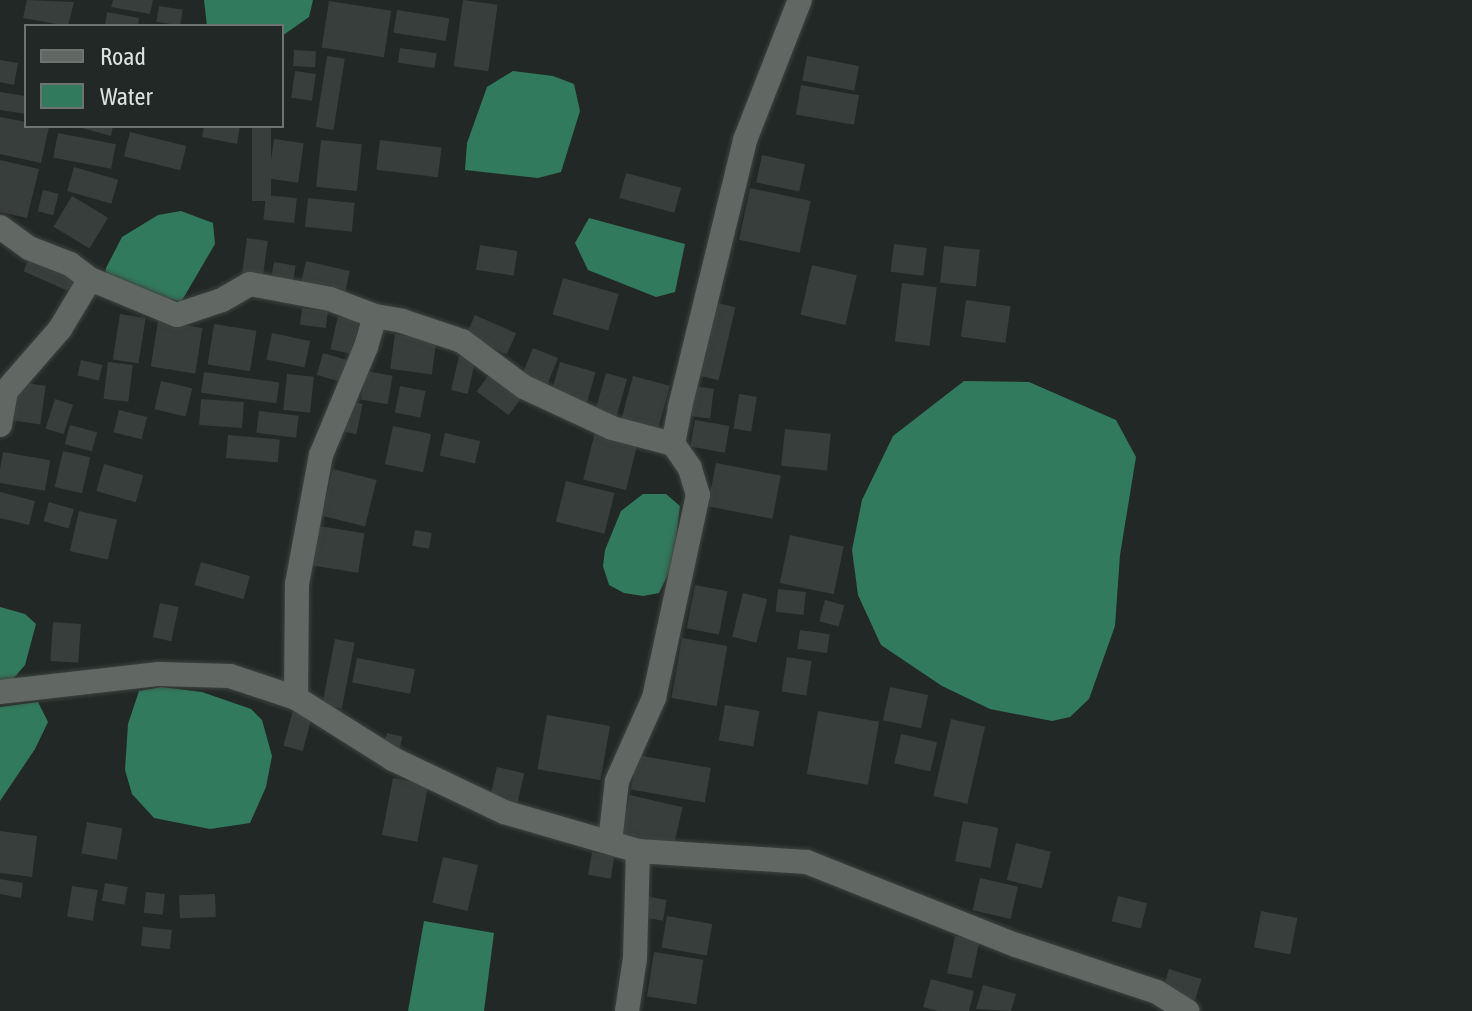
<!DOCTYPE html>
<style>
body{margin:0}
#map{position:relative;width:1472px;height:1011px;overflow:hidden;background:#222825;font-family:"Asap Condensed",sans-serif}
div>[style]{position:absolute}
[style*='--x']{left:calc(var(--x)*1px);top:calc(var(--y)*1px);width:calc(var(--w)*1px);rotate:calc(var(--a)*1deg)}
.water>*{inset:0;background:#327a5d}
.building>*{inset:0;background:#373e3b;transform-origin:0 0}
.roads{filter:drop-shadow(0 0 2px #3e4340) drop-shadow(0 0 2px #3e4340)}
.street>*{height:24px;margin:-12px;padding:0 12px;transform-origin:12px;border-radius:12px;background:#616864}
span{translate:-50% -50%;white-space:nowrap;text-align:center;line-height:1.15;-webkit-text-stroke:8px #222825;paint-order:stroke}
.legend{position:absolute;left:24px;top:24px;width:260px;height:104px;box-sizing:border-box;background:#222825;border:2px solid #6d7370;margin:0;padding:10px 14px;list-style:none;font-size:24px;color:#dee3e0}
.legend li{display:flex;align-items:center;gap:16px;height:40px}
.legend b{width:40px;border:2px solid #6d7370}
</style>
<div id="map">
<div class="water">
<i style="clip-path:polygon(204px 0,313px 0,309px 17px,282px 36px,282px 26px,207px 26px)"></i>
<i style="clip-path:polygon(513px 71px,553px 76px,574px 84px,580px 111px,561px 172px,538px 178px,465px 170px,467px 143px,487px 87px)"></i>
<i style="clip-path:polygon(181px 211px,213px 223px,215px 244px,181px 302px,105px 279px,106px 268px,122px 237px,158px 215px)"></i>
<i style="clip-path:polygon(589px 218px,685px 244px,675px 292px,656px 297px,588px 270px,575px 243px)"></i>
<i style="clip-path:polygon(964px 381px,1029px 382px,1116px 420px,1136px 457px,1120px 555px,1115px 626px,1089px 699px,1070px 717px,1052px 721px,990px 709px,942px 686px,881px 645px,858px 595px,852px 550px,862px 500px,893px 436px)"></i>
<i style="clip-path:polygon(643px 494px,666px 494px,680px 506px,673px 564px,659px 593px,643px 596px,624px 593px,609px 585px,603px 566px,605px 550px,621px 511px)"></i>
<i style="clip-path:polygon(0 607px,25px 614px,36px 624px,25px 665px,13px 679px,0 681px)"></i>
<i style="clip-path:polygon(161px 687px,202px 692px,251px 709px,262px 720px,272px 756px,266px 787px,250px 823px,210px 829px,154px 818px,132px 794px,125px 770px,128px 724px,139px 691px)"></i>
<i style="clip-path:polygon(38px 702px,48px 722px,35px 749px,0 801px,0 707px)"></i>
<i style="clip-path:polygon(424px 921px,494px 933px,484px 1011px,408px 1011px)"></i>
</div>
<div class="building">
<i style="clip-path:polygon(27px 0,74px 2px,68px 26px,23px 18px)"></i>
<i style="clip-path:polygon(113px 0,153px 0,150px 14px,111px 7px)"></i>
<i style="left:463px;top:0;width:35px;height:67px;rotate:8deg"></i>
<i style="left:329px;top:1px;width:63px;height:47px;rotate:9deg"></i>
<i style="left:159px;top:6px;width:24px;height:16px;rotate:9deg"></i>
<i style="left:397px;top:10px;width:53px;height:23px;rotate:9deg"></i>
<i style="clip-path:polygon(107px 12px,139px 18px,138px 26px,105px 26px)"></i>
<i style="left:400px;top:48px;width:37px;height:15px;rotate:8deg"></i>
<i style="left:294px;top:50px;width:22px;height:16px;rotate:3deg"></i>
<i style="left:327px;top:56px;width:18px;height:72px;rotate:9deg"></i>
<i style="left:807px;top:56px;width:53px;height:25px;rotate:11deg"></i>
<i style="clip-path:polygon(0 60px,18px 63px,14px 85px,0 82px)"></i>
<i style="left:295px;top:71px;width:21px;height:27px;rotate:8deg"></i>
<i style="left:801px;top:85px;width:59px;height:30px;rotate:10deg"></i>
<i style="clip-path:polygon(0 92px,26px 96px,26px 114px,0 110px)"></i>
<i style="clip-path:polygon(0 117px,26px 122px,26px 126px,49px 127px,41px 163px,0 154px)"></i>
<i style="clip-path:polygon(75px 126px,113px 126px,111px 136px)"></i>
<i style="clip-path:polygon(204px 126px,240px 126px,237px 144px,202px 137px)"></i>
<i style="left:252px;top:126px;width:19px;height:75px"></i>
<i style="left:130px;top:132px;width:58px;height:25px;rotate:14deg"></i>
<i style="left:58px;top:133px;width:59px;height:25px;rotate:11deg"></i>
<i style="left:274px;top:139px;width:30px;height:40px;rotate:8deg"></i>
<i style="left:321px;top:140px;width:41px;height:47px;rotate:6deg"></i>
<i style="left:380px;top:140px;width:62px;height:30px;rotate:7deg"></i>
<i style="left:762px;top:155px;width:44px;height:28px;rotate:12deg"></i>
<i style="clip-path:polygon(0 160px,39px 169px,27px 218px,0 212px)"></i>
<i style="left:74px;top:167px;width:46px;height:25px;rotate:16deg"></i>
<i style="left:626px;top:173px;width:57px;height:26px;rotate:15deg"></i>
<i style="left:750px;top:188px;width:62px;height:53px;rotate:12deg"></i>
<i style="left:43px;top:190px;width:16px;height:22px;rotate:14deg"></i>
<i style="left:266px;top:195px;width:31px;height:25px;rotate:6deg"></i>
<i style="left:72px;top:196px;width:42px;height:36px;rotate:31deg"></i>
<i style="left:308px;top:198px;width:47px;height:29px;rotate:6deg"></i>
<i style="left:247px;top:238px;width:21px;height:36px;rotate:8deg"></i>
<i style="left:894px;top:244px;width:33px;height:28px;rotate:7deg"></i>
<i style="left:480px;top:245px;width:38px;height:25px;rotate:9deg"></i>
<i style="left:944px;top:246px;width:36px;height:37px;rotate:6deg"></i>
<i style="left:32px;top:252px;width:52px;height:21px;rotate:24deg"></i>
<i style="left:306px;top:261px;width:45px;height:27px;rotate:13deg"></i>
<i style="left:274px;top:262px;width:22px;height:17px;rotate:10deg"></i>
<i style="left:812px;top:265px;width:46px;height:51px;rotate:13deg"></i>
<i style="left:563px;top:278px;width:58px;height:38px;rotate:16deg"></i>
<i style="left:902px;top:283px;width:35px;height:59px;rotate:7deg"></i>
<i style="left:966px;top:300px;width:45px;height:37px;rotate:8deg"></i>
<i style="left:713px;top:302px;width:23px;height:75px;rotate:13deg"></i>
<i style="left:302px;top:308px;width:26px;height:17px;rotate:7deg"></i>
<i style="left:120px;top:314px;width:26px;height:46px;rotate:9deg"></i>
<i style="left:475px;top:315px;width:45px;height:23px;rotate:24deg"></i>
<i style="left:338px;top:316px;width:22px;height:34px;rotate:13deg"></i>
<i style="left:158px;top:321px;width:45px;height:46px;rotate:9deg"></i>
<i style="left:214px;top:324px;width:43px;height:41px;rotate:9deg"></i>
<i style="left:272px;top:333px;width:39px;height:27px;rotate:12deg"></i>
<i style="left:395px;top:334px;width:42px;height:35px;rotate:8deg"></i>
<i style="left:533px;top:348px;width:27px;height:33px;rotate:22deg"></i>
<i style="left:323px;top:353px;width:26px;height:23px;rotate:16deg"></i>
<i style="left:459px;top:356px;width:17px;height:35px;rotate:13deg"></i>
<i style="left:81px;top:360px;width:22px;height:16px;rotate:13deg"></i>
<i style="left:108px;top:362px;width:25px;height:37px;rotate:7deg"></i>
<i style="left:560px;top:362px;width:37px;height:34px;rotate:16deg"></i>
<i style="left:366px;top:371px;width:27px;height:29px;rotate:10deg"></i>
<i style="left:204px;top:372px;width:76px;height:21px;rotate:8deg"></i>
<i style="left:491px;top:372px;width:40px;height:24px;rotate:37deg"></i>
<i style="left:606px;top:373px;width:22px;height:41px;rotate:16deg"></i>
<i style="left:287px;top:374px;width:27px;height:36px;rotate:6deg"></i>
<i style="left:633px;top:376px;width:38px;height:49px;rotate:15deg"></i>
<i style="left:161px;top:381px;width:32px;height:29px;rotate:13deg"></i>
<i style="left:19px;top:382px;width:27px;height:39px;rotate:8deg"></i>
<i style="left:400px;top:386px;width:26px;height:27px;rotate:11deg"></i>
<i style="left:691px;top:386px;width:23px;height:30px;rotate:7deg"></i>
<i style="left:739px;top:394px;width:18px;height:35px;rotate:9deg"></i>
<i style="left:55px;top:399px;width:19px;height:31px;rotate:18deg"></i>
<i style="left:201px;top:399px;width:43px;height:26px;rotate:4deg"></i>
<i style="left:349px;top:401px;width:14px;height:31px;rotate:12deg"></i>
<i style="left:119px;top:410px;width:29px;height:23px;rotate:14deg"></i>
<i style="left:259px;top:411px;width:40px;height:22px;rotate:7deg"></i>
<i style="left:695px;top:420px;width:35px;height:27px;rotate:10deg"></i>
<i style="left:70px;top:425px;width:28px;height:20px;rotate:15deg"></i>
<i style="left:393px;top:426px;width:39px;height:39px;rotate:12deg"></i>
<i style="left:596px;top:428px;width:44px;height:53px;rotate:14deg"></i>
<i style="left:785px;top:429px;width:46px;height:37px;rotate:6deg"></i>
<i style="left:445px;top:433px;width:36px;height:23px;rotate:13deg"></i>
<i style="left:228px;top:435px;width:52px;height:23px;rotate:5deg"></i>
<i style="left:63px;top:451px;width:28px;height:37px;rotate:13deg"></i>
<i style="left:3px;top:452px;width:48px;height:31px;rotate:10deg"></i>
<i style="left:716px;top:463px;width:66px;height:44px;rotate:11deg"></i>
<i style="left:104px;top:464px;width:41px;height:28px;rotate:16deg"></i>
<i style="left:333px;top:469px;width:45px;height:48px;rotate:14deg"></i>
<i style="left:566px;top:481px;width:50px;height:42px;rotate:14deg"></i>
<i style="clip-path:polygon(0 492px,35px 501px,29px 525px,0 518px)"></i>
<i style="left:49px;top:502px;width:26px;height:20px;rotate:16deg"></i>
<i style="left:79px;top:511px;width:39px;height:41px;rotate:13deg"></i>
<i style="left:319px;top:526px;width:46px;height:40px;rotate:9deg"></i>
<i style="left:415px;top:530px;width:17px;height:16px;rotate:10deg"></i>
<i style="left:790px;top:535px;width:55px;height:49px;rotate:12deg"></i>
<i style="left:201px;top:562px;width:51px;height:24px;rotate:16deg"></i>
<i style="left:695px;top:585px;width:33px;height:44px;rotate:11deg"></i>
<i style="left:778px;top:589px;width:28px;height:23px;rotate:6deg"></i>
<i style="left:743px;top:593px;width:25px;height:45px;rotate:14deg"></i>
<i style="left:825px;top:600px;width:20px;height:22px;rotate:15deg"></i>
<i style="left:160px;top:603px;width:19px;height:35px;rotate:12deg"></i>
<i style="left:53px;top:622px;width:28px;height:39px;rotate:4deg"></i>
<i style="left:800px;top:630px;width:30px;height:19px;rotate:8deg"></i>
<i style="left:682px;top:638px;width:46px;height:61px;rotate:10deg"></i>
<i style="left:335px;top:639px;width:20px;height:67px;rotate:11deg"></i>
<i style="left:787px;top:657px;width:25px;height:35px;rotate:9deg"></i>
<i style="left:357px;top:658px;width:59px;height:25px;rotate:11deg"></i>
<i style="left:890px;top:687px;width:39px;height:34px;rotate:12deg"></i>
<i style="left:725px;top:705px;width:35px;height:36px;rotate:10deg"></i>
<i style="left:293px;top:710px;width:20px;height:37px;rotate:15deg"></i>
<i style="left:818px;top:711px;width:62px;height:64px;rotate:10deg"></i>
<i style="left:547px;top:715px;width:64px;height:55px;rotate:10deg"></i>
<i style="left:951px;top:719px;width:35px;height:79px;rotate:13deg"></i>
<i style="left:387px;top:733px;width:16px;height:13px;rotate:14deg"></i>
<i style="left:901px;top:734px;width:37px;height:30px;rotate:13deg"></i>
<i style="left:637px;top:755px;width:75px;height:35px;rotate:10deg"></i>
<i style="left:497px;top:767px;width:28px;height:30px;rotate:13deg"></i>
<i style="left:393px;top:778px;width:36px;height:58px;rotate:11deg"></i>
<i style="left:630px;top:795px;width:54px;height:42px;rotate:13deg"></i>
<i style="left:963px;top:821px;width:36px;height:41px;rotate:11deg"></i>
<i style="left:87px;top:822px;width:36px;height:32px;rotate:10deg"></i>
<i style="clip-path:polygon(0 831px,37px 836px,32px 877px,0 873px)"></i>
<i style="left:1016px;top:843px;width:36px;height:38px;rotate:14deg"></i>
<i style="left:592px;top:852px;width:23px;height:23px;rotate:10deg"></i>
<i style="left:443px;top:857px;width:36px;height:47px;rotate:13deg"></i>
<i style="left:980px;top:878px;width:39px;height:33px;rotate:13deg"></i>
<i style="clip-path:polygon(0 879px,23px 883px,21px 898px,0 894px)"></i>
<i style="left:105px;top:883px;width:23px;height:18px;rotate:10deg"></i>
<i style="left:72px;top:886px;width:26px;height:31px;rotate:9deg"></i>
<i style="left:146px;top:892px;width:19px;height:21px;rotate:6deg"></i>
<i style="left:215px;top:894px;width:23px;height:36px;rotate:88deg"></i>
<i style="left:644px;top:896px;width:23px;height:21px;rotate:10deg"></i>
<i style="left:1118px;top:896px;width:30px;height:26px;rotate:14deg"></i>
<i style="left:1261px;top:911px;width:37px;height:37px;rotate:11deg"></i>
<i style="left:667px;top:916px;width:46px;height:32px;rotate:10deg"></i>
<i style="left:143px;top:927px;width:29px;height:19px;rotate:6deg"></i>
<i style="left:955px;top:936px;width:25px;height:38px;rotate:12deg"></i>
<i style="left:654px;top:952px;width:50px;height:45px;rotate:9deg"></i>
<i style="left:1169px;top:969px;width:34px;height:22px;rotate:17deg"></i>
<i style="clip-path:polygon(931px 979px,974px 991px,969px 1011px,938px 1011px,923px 1007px)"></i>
<i style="clip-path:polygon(983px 985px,1016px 994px,1011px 1011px,976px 1009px)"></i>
</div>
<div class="roads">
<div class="street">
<i style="--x:0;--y:227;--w:36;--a:36"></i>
<i style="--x:29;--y:248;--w:44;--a:21.3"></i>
<i style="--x:70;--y:264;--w:25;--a:37"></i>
<i style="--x:90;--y:279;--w:94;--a:22.5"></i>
<i style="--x:177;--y:315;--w:47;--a:-18.4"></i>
<i style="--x:222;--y:300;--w:32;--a:-30"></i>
<i style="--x:250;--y:284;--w:81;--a:10.6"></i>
<i style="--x:330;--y:299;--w:48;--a:20.7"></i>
<i style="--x:375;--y:316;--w:27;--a:10"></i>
<i style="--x:402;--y:321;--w:63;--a:18.4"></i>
<i style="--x:462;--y:341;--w:77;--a:36.6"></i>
<i style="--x:524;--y:387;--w:97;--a:25"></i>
<i style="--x:612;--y:428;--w:63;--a:14.7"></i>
<i style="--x:0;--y:425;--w:35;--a:-80"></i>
<i style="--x:6;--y:391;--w:82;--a:-48.9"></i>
<i style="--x:60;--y:329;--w:58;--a:-59"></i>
<i style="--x:0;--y:692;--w:160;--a:-6.5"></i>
<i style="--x:159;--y:674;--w:71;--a:1.6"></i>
<i style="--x:230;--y:676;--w:70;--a:18.4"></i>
<i style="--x:296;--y:698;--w:115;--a:32.2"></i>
<i style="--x:393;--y:759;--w:123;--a:25.5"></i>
<i style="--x:504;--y:812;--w:140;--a:16.2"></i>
<i style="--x:638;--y:851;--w:169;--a:3.7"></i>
<i style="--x:807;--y:862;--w:225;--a:21.7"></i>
<i style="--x:1016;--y:945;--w:149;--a:18.4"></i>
<i style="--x:1157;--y:992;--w:36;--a:32"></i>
<i style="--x:296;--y:698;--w:114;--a:-89.5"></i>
<i style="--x:297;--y:584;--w:131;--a:-79.5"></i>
<i style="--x:321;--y:455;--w:117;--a:-67.4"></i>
<i style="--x:366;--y:347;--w:32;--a:-74"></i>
<i style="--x:610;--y:842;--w:61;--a:-83.5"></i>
<i style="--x:617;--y:781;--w:91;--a:-66"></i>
<i style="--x:654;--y:698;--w:208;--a:-77.8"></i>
<i style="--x:698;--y:495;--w:28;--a:-107"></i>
<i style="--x:690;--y:468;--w:29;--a:-125"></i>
<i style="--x:673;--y:444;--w:38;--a:-79"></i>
<i style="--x:680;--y:407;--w:275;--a:-76.3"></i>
<i style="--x:745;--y:140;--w:150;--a:-68.6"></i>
<i style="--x:627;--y:1011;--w:54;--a:-81.4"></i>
<i style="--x:635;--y:958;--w:107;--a:-88.4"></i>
</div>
</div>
<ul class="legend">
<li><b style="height:10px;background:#616864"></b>Road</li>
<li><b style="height:22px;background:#327a5d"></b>Water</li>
</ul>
</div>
